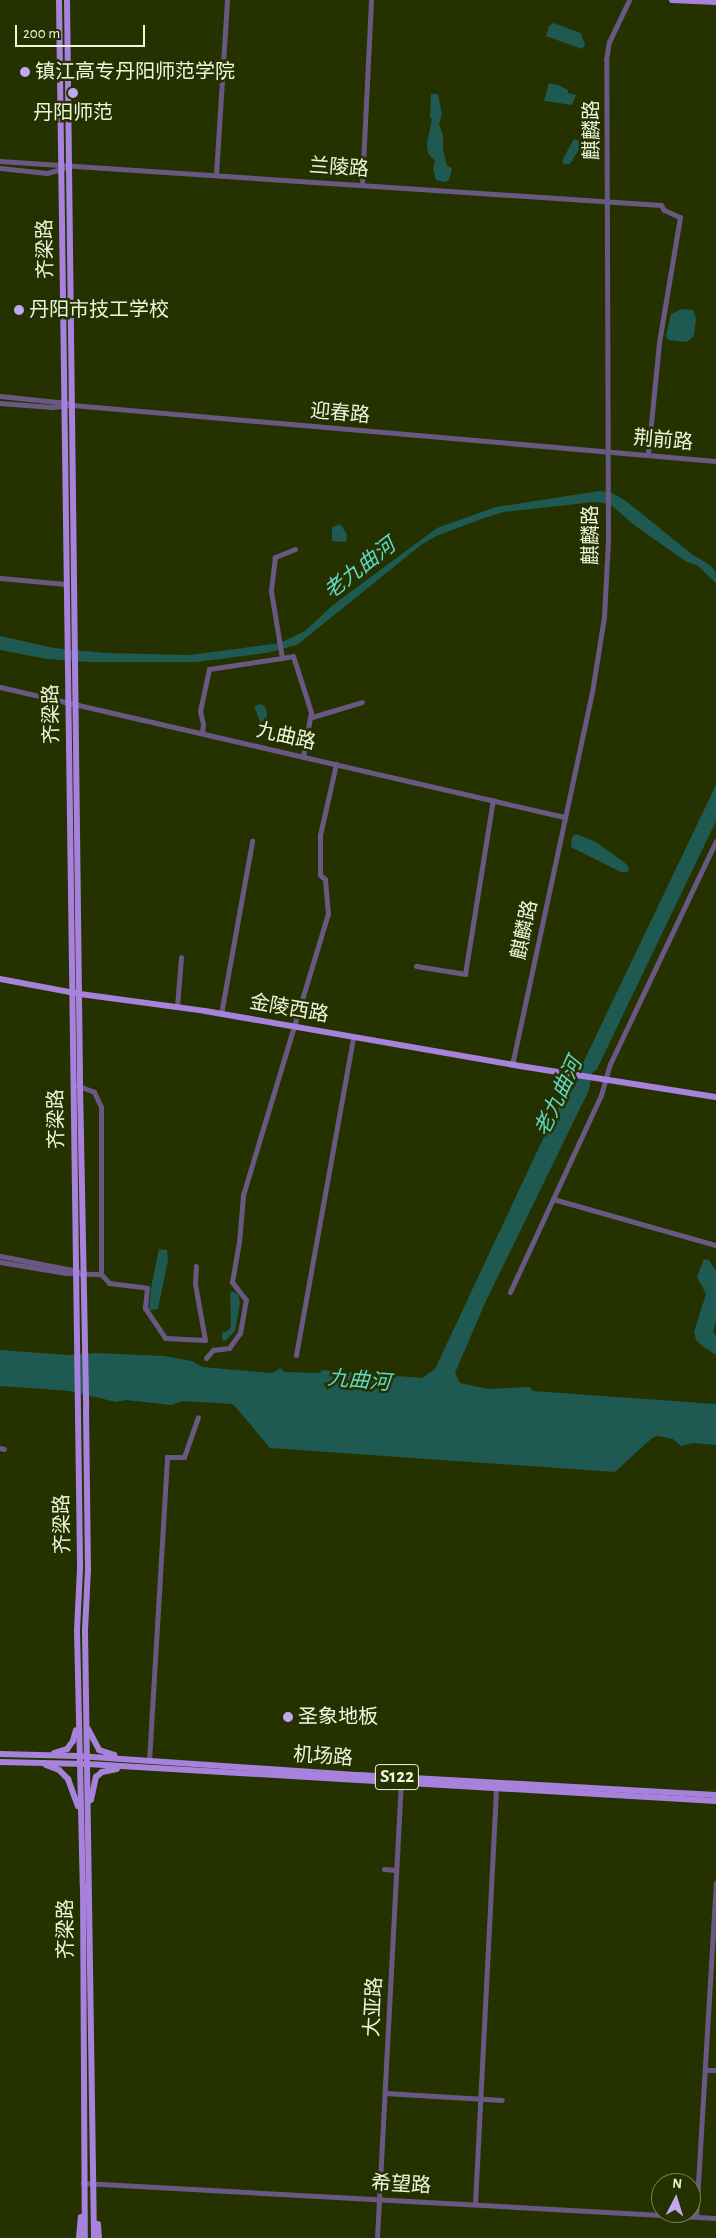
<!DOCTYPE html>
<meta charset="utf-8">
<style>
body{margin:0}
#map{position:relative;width:716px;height:2238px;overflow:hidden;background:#263100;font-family:"Alegreya Sans","Noto Sans SC",sans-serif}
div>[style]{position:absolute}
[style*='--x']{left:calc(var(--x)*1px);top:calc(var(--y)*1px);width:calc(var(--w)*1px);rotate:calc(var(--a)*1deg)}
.water>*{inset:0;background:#1e5a52}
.minor>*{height:5px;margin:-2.5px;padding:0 2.5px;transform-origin:2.5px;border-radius:2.5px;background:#6a5884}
.major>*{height:6px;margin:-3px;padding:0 3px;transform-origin:3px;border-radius:3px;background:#a782dc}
.dots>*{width:14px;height:14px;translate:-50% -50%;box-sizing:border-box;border:2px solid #263100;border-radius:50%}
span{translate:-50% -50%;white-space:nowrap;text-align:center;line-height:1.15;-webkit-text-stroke:5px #263100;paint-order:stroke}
.shield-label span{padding:1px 4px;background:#263100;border:1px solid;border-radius:4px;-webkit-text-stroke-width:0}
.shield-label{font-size:19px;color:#edf6dc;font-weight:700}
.poi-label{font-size:20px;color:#edf6dc}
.left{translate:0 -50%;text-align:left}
.street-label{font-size:20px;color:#edf6dc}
.water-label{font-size:21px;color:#5ed8c6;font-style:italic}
.north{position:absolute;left:651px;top:2173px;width:50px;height:50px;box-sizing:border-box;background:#263100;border:1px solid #768058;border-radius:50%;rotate:5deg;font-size:14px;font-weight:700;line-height:20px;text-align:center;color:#edf6dc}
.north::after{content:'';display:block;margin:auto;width:18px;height:22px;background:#c4a7f1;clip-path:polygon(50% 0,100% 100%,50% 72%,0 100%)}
.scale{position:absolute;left:15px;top:25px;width:130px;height:22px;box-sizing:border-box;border:2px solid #edf6dc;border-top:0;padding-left:6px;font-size:15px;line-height:18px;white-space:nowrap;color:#edf6dc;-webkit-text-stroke:4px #263100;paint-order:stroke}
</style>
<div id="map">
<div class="water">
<i style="clip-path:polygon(553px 23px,581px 33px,585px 45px,582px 49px,546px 36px,549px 26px)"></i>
<i style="clip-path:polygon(549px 83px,558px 85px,568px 90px,568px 93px,576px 95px,572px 105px,544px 101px)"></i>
<i style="clip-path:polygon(431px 94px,438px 94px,442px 114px,439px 124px,443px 136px,443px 149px,447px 166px,452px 168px,449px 180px,444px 182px,436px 180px,433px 169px,435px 161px,428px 153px,427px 143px,432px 119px,430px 118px)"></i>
<i style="clip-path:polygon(574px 139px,579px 141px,581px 146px,570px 164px,564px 164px,562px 162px,564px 157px)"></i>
<i style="clip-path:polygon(682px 309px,693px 310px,696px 318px,694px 336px,687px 342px,668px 340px,666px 336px,671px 314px)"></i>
<i style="clip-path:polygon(599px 491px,612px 493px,626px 501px,693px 555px,710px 565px,716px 572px,716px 583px,697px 565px,687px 562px,634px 525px,610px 504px,594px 502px,504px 512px,484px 518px,436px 536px,421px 545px,297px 645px,266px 653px,197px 662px,90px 662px,47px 659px,0 650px,0 636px,54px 648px,106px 653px,190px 655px,280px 643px,305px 631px,333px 605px,437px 528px,496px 507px)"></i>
<i style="clip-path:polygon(340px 524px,347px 534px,346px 542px,332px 541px,332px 527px)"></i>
<i style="clip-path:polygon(261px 704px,265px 707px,267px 713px,266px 721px,260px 722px,254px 706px)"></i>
<i style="clip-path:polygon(716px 785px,716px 821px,597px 1069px,592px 1073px,589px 1090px,485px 1303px,455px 1373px,460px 1383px,488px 1389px,530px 1387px,533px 1391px,716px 1404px,716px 1445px,693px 1443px,681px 1446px,673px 1439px,658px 1436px,652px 1438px,615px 1472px,270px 1448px,233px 1404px,183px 1401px,171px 1405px,126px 1400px,116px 1402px,70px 1391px,0 1386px,0 1350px,68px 1355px,95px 1353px,164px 1356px,192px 1361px,202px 1367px,272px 1373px,281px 1368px,284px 1372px,320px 1373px,322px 1370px,422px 1378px,435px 1369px,549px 1126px,567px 1089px,572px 1086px)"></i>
<i style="clip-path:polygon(576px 834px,596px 842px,625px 863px,629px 868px,628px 872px,621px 872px,571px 847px,572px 837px)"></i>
<i style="clip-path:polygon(159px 1249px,167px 1250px,168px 1260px,158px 1309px,149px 1310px,151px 1288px)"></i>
<i style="clip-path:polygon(704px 1259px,709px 1260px,716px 1271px,716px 1322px,713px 1331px,716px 1336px,716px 1355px,702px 1346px,696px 1340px,694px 1332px,706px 1294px,697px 1277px)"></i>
<i style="clip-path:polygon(232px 1291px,238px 1294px,240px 1303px,235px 1331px,225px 1341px,222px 1340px,222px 1333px,229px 1330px,231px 1326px,230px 1293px)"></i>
</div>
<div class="minor">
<i style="--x:0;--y:161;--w:662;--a:3.81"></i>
<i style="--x:661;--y:205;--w:6;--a:59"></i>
<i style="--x:664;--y:210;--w:17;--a:24"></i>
<i style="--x:680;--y:217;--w:128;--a:99.5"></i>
<i style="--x:659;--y:343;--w:111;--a:95.7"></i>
<i style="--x:0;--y:168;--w:47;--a:6.1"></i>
<i style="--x:47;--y:173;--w:18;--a:-16"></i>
<i style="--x:216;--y:175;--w:175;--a:-86.4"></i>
<i style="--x:362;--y:185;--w:185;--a:-87.2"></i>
<i style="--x:0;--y:396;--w:67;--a:6"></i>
<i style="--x:0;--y:403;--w:52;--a:4.4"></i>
<i style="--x:52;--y:407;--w:20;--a:-6"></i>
<i style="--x:72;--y:405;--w:646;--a:4.97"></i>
<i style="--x:295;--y:549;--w:22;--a:158"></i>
<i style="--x:275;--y:557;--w:34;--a:97"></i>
<i style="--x:271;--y:591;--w:68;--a:80.7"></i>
<i style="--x:282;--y:658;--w:11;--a:-10"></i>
<i style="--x:293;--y:656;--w:59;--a:72.2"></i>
<i style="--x:311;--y:712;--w:45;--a:100.3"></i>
<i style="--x:0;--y:578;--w:66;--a:5.2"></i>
<i style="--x:0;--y:687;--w:579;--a:12.98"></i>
<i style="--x:312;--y:717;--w:52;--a:-16.7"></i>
<i style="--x:202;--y:733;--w:9;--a:-84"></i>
<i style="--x:203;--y:724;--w:13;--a:-103"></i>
<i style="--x:200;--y:711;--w:43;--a:-77.9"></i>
<i style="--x:209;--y:669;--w:74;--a:-8.6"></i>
<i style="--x:416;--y:966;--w:50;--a:9.3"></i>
<i style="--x:465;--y:974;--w:176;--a:-80.9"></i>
<i style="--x:177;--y:1007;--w:50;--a:-85.4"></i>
<i style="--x:221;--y:1014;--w:176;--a:-79.8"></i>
<i style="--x:512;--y:1065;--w:381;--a:-77.9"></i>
<i style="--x:592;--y:692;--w:76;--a:-80.9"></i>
<i style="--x:604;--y:617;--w:77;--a:-87"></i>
<i style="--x:608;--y:540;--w:480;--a:-90.2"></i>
<i style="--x:606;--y:60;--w:18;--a:-81"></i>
<i style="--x:609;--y:42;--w:47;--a:-64.5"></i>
<i style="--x:553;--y:1199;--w:169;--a:15.8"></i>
<i style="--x:0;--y:1256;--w:79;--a:10.9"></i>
<i style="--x:0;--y:1262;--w:67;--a:9.5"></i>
<i style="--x:66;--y:1273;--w:35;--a:2"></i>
<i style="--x:101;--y:1274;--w:167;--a:-90"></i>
<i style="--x:101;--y:1107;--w:17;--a:-115"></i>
<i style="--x:94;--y:1092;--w:18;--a:-158"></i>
<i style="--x:101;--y:1274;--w:12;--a:48"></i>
<i style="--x:109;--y:1283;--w:38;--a:7"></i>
<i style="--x:147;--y:1288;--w:20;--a:96"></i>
<i style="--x:145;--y:1308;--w:36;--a:56"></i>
<i style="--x:165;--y:1338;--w:40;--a:2.9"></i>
<i style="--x:205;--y:1340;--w:57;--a:-100.1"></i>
<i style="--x:195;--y:1284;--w:18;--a:-87"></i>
<i style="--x:510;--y:1292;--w:217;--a:-65.2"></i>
<i style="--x:601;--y:1095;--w:32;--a:-74"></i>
<i style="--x:610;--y:1064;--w:247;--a:-64.6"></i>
<i style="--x:296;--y:1355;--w:323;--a:-79.8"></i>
<i style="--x:206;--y:1358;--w:11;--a:-49"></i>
<i style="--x:213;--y:1350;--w:16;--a:-7"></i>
<i style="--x:229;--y:1348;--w:19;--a:-54"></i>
<i style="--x:240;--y:1333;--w:34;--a:-80"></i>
<i style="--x:246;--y:1300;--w:23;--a:-128"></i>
<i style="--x:232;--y:1282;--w:41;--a:-80.1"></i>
<i style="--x:239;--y:1242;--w:47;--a:-85.1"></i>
<i style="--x:243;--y:1195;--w:294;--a:-73.2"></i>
<i style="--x:328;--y:914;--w:35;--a:-95"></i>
<i style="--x:325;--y:879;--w:6;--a:-141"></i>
<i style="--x:320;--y:875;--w:40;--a:-90"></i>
<i style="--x:320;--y:835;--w:73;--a:-77.3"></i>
<i style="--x:0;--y:1448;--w:4;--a:14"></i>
<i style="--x:149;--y:1761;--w:305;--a:-86.6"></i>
<i style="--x:167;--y:1457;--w:17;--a:0"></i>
<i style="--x:184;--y:1457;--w:42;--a:-70.7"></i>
<i style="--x:384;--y:1869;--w:12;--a:5"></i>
<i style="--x:705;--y:2070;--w:11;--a:0"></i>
<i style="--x:385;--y:2093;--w:117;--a:3.4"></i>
<i style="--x:83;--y:2183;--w:634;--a:3.16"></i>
<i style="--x:475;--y:2204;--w:419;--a:-87.1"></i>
<i style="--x:696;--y:2217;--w:335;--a:-86.6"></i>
<i style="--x:377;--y:2238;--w:460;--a:-87"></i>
</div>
<div class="major">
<i style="--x:59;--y:0;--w:1569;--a:89.23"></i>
<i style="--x:80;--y:1569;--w:62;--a:92.8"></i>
<i style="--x:77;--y:1631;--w:255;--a:88.7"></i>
<i style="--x:83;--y:1886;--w:352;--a:89.7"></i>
<i style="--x:67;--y:0;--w:1085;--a:89.31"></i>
<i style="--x:80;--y:1085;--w:324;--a:88.9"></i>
<i style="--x:86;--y:1409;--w:160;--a:89.3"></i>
<i style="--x:88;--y:1569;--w:62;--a:92.8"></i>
<i style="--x:85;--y:1631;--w:607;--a:89.15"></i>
<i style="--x:672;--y:0;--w:44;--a:2.6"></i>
<i style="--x:0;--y:979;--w:81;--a:10.6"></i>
<i style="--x:80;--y:994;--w:126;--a:7.7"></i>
<i style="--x:205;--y:1011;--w:320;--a:9.9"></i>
<i style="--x:520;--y:1066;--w:198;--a:9"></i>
<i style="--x:88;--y:1729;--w:24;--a:62"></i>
<i style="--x:99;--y:1750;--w:16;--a:18"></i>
<i style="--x:54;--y:1753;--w:14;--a:-17"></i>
<i style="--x:67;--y:1749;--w:10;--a:-53"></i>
<i style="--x:73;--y:1741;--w:11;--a:-75"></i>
<i style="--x:0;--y:1754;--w:78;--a:1.5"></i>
<i style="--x:78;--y:1756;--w:282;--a:3.9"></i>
<i style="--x:359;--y:1775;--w:358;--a:3.2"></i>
<i style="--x:0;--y:1762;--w:87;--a:1.3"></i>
<i style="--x:87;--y:1764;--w:630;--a:3.37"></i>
<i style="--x:46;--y:1765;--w:14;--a:21"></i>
<i style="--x:59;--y:1770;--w:13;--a:45"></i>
<i style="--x:68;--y:1779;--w:29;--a:70"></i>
<i style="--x:91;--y:1800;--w:24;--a:-78"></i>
<i style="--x:96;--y:1777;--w:8;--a:-40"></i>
<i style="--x:102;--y:1772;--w:15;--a:-11"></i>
<i style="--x:98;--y:2224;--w:14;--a:86"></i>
<i style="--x:79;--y:2238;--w:21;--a:-85"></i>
</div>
<div class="dots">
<i style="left:25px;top:72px;background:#c4a7f1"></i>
<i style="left:73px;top:93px;background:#c4a7f1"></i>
<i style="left:19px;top:310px;background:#c4a7f1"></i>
<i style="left:288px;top:1717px;background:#c4a7f1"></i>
</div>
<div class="shield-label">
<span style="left:397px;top:1777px">S122</span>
</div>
<div class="poi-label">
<span class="left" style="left:35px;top:72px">镇江高专丹阳师范学院</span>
<span style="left:73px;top:113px">丹阳师范</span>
<span class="left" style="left:29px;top:310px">丹阳市技工学校</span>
<span class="left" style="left:298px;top:1717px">圣象地板</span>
</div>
<div class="street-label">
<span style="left:592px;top:130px;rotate:-90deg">麒麟路</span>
<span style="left:339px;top:168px;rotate:4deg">兰陵路</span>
<span style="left:46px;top:249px;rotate:-91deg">齐梁路</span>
<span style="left:340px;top:414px;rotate:5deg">迎春路</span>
<span style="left:663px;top:441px;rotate:5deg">荆前路</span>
<span style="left:591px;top:535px;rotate:-90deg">麒麟路</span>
<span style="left:52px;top:714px;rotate:-91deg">齐梁路</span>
<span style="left:286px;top:737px;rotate:13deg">九曲路</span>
<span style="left:525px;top:930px;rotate:-78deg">麒麟路</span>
<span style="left:289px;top:1009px;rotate:10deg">金陵西路</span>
<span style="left:57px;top:1119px;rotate:-91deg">齐梁路</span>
<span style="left:63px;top:1524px;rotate:-91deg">齐梁路</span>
<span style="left:323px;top:1757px;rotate:4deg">机场路</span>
<span style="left:66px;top:1929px;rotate:-90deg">齐梁路</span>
<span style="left:374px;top:2007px;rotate:-87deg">大亚路</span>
<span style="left:401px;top:2185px;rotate:3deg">希望路</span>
</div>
<div class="water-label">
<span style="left:360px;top:569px;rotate:-38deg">老九曲河</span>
<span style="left:559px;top:1097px;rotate:-65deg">老九曲河</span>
<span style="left:359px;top:1381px;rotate:5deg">九曲河</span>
</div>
<div class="north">N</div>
<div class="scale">200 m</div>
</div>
